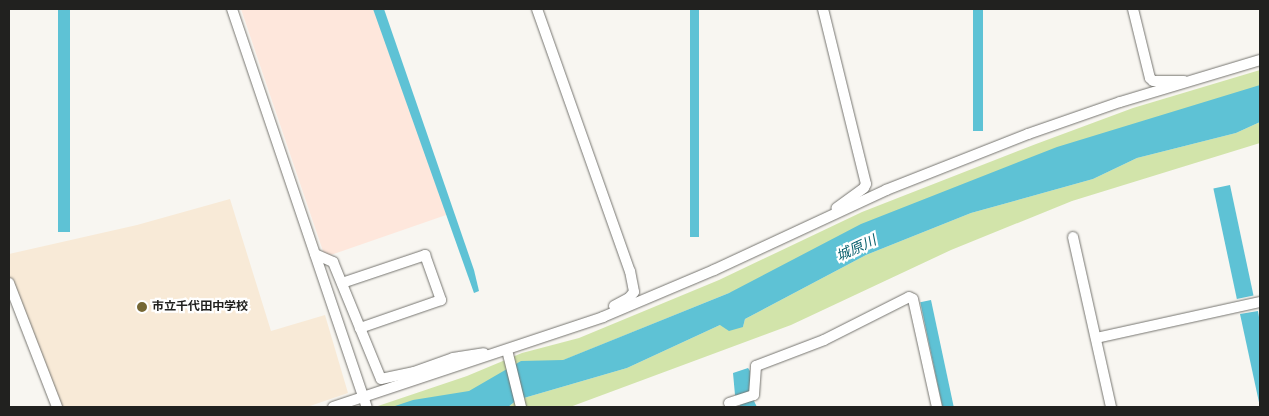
<!DOCTYPE html>
<meta charset="utf-8">
<style>
body{margin:0}
#map{position:relative;width:1269px;height:416px;overflow:hidden;background:#f8f6f1;font-family:"Archivo Narrow","Noto Sans JP",sans-serif}
div>[style]{position:absolute}
[style*='--x']{left:calc(var(--x)*1px);top:calc(var(--y)*1px);width:calc(var(--w)*1px);rotate:calc(var(--a)*1deg)}
.industrial>*{inset:0;background:#fee7dc}
.education>*{inset:0;background:#f8ead7}
.green>*{inset:0;background:#d2e4aa}
.water>*{inset:0;background:#5ec2d5;transform-origin:0 0}
.roads{filter:drop-shadow(0 0 1px #767570) drop-shadow(0 0 1px #767570)}
.minor>*{height:10px;margin:-5px;padding:0 5px;transform-origin:5px;border-radius:5px;background:#fff}
.dots>*{width:14px;height:14px;translate:-50% -50%;box-sizing:border-box;border:2px solid #fff;border-radius:50%}
span{translate:-50% -50%;white-space:nowrap;text-align:center;line-height:1.15;-webkit-text-stroke:4.5px #fff;paint-order:stroke}
.poi-label{font-size:12px;color:#21211f;font-weight:700}
.left{translate:0 -50%;text-align:left}
.water-label{font-size:14px;color:#0a616e;font-style:italic}
.frame{position:absolute;inset:0;border:10px solid #21211f;pointer-events:none}
</style>
<div id="map">
<div class="industrial">
<i style="clip-path:polygon(241px 9px,378px 9px,449px 214px,325px 257px)"></i>
</div>
<div class="education">
<i style="clip-path:polygon(230px 199px,271px 331px,325px 315px,348px 393px,307px 407px,62px 407px,9px 277px,9px 254px,137px 225px)"></i>
</div>
<div class="green">
<i style="clip-path:polygon(1260px 70px,1260px 92px,765px 283px,729px 293px,462px 401px,412px 407px,375px 407px,467px 376px,522px 353px,579px 338px,719px 280px,862px 212px,1036px 144px,1133px 108px)"></i>
<i style="clip-path:polygon(1260px 122px,1260px 143px,1072px 201px,951px 250px,791px 325px,570px 407px,508px 407px,517px 400px,627px 368px,720px 325px,743px 327px,745px 319px,866px 255px,971px 213px,1093px 179px,1137px 158px,1236px 133px)"></i>
</div>
<div class="water">
<i style="left:58px;top:9px;width:12px;height:223px"></i>
<i style="clip-path:polygon(373px 9px,384px 9px,474px 270px,479px 291px,474px 293px)"></i>
<i style="left:690px;top:9px;width:9px;height:228px"></i>
<i style="left:973px;top:9px;width:10px;height:122px"></i>
<i style="clip-path:polygon(1260px 85px,1260px 122px,1236px 133px,1137px 158px,1093px 179px,971px 213px,866px 255px,745px 319px,743px 327px,729px 331px,720px 325px,627px 368px,517px 400px,508px 407px,392px 407px,413px 400px,469px 391px,521px 361px,563px 360px,729px 293px,861px 224px,1057px 147px)"></i>
<i style="left:1230px;top:185px;width:113px;height:17px;rotate:78deg"></i>
<i style="left:931px;top:300px;width:109px;height:11px;rotate:78deg"></i>
<i style="clip-path:polygon(1258px 311px,1260px 323px,1260px 407px,1240px 314px)"></i>
<i style="clip-path:polygon(748px 368px,750px 371px,750px 393px,757px 407px,740px 407px,738px 397px,735px 395px,733px 373px)"></i>
</div>
<div class="roads">
<div class="minor">
<i style="--x:232;--y:9;--w:420;--a:71.3"></i>
<i style="--x:537;--y:9;--w:278;--a:70.5"></i>
<i style="--x:630;--y:271;--w:21;--a:79"></i>
<i style="--x:634;--y:292;--w:8;--a:130"></i>
<i style="--x:629;--y:298;--w:17;--a:152"></i>
<i style="--x:823;--y:9;--w:180;--a:76.2"></i>
<i style="--x:866;--y:184;--w:4;--a:117"></i>
<i style="--x:864;--y:188;--w:34;--a:144"></i>
<i style="--x:1133;--y:9;--w:71;--a:76.2"></i>
<i style="--x:1150;--y:78;--w:4;--a:45"></i>
<i style="--x:1153;--y:81;--w:31;--a:0"></i>
<i style="--x:1073;--y:237;--w:174;--a:77.4"></i>
<i style="--x:315;--y:254;--w:20;--a:24"></i>
<i style="--x:333;--y:262;--w:126;--a:67.7"></i>
<i style="--x:381;--y:379;--w:34;--a:-12"></i>
<i style="--x:414;--y:372;--w:41;--a:-19.7"></i>
<i style="--x:453;--y:358;--w:31;--a:-9"></i>
<i style="--x:9;--y:283;--w:133;--a:68.8"></i>
<i style="--x:342;--y:283;--w:88;--a:-18.6"></i>
<i style="--x:425;--y:255;--w:48;--a:70.4"></i>
<i style="--x:441;--y:300;--w:86;--a:160.9"></i>
<i style="--x:1096;--y:338;--w:168;--a:-12.4"></i>
<i style="--x:507;--y:350;--w:59;--a:76.2"></i>
<i style="--x:729;--y:403;--w:26;--a:-18"></i>
<i style="--x:754;--y:395;--w:29;--a:-86"></i>
<i style="--x:756;--y:366;--w:73;--a:-20.9"></i>
<i style="--x:824;--y:340;--w:95;--a:-26.8"></i>
<i style="--x:909;--y:297;--w:4;--a:27"></i>
<i style="--x:913;--y:299;--w:111;--a:77.5"></i>
<i style="--x:333;--y:407;--w:285;--a:-18.4"></i>
<i style="--x:603;--y:317;--w:121;--a:-22.9"></i>
<i style="--x:714;--y:270;--w:190;--a:-24.9"></i>
<i style="--x:886;--y:190;--w:153;--a:-21.5"></i>
<i style="--x:1028;--y:134;--w:97;--a:-19.2"></i>
<i style="--x:1120;--y:102;--w:146;--a:-16.7"></i>
</div>
</div>
<div class="dots">
<i style="left:142px;top:307px;background:#756734"></i>
</div>
<div class="poi-label">
<span class="left" style="left:152px;top:307px">市立千代田中学校</span>
</div>
<div class="water-label">
<span style="left:856px;top:248px;rotate:-25deg">城原川</span>
</div>
<div class="frame"></div>
</div>
